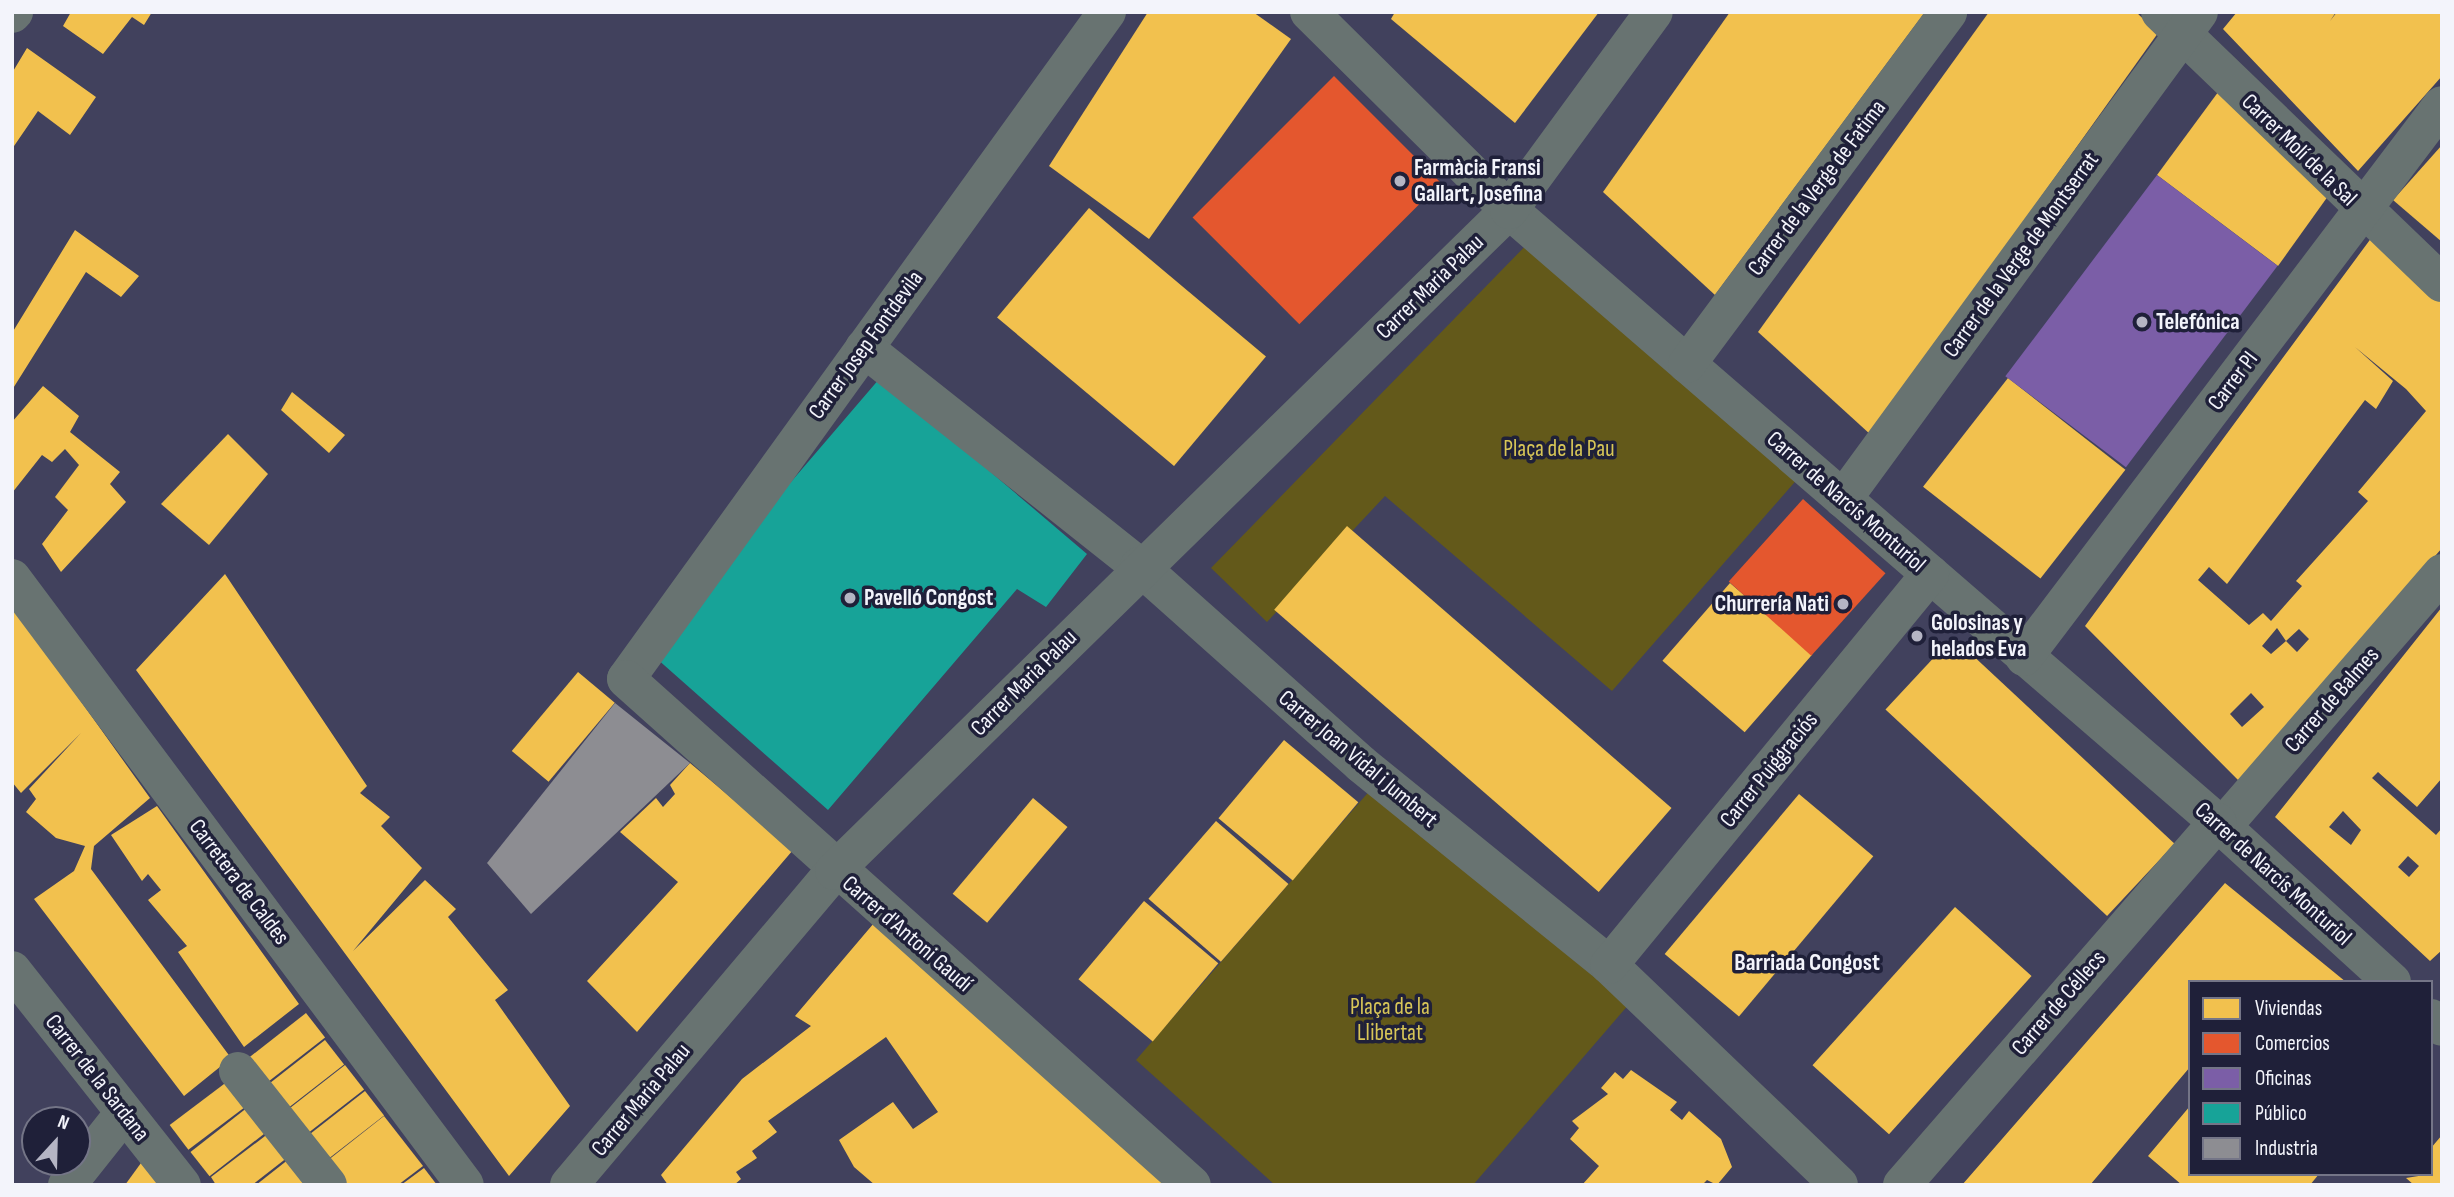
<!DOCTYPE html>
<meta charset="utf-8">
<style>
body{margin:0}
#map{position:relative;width:2454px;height:1197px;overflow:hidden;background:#41415d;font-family:"Sofia Sans Condensed",sans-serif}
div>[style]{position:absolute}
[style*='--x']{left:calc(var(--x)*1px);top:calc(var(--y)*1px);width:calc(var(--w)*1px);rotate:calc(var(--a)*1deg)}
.green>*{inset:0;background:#63591a}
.homes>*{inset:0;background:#f2c14e;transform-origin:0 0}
.shops>*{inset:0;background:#e4572e;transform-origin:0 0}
.offices>*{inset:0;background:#7b5ea7;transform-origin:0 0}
.public>*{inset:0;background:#17a398}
.industry>*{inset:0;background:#8d8d92}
.minor>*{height:38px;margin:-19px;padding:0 19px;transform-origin:19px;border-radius:19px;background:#687371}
.dots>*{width:19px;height:19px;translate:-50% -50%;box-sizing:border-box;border:4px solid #1f2039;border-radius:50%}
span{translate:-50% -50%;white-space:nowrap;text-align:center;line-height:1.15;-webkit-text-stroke:7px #1f2039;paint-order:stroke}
.street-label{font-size:23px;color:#f3f4fb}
.poi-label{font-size:23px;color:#f3f4fb;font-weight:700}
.left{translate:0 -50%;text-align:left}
.right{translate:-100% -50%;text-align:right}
.park-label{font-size:23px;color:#d8c657}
.neighbourhood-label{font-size:24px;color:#f3f4fb;font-weight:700}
.frame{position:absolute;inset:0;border:14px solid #f3f4fb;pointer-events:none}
.legend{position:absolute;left:2188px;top:980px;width:245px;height:196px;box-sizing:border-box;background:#1f2039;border:2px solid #747587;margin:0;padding:9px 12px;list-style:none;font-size:21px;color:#f3f4fb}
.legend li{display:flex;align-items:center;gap:14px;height:35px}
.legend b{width:35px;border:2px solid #747587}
.north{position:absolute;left:21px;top:1106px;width:70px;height:70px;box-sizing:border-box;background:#1f2039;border:2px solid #747587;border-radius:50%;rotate:22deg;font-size:19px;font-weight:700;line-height:28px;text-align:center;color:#f3f4fb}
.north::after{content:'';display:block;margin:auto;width:24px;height:32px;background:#b5b5c4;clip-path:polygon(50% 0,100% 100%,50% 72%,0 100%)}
</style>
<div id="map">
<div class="green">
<i style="clip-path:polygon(1538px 233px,1807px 468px,1612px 691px,1385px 496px,1267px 622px,1211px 568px)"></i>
<i style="clip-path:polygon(1372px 788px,1630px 1003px,1473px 1185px,1275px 1185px,1136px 1060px)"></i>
</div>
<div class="homes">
<i style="clip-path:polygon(71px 12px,152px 12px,144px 25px,132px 17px,103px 54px,63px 26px)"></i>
<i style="clip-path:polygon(1148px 12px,1253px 12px,1291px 39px,1149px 239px,1049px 166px)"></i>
<i style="clip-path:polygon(1395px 12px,1599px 12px,1515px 123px,1391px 19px)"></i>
<i style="clip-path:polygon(1730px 12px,1925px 12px,1715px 295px,1603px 192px)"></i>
<i style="clip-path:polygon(1989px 12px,2136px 12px,2158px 33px,1871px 435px,1758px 332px)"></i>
<i style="clip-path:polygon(2237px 12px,2336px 12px,2330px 21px,2337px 12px,2442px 12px,2442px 76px,2358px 171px,2223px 29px)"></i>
<i style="clip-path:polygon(27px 48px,96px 97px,70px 135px,38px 111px,12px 149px,12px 73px)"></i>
<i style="clip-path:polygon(2227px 80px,2336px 185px,2278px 266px,2157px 175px)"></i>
<i style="clip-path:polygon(2442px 145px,2442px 242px,2393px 200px)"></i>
<i style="left:1089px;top:208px;width:231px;height:143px;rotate:40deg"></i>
<i style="clip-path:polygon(75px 230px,139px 276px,121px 297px,86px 272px,12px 390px,12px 333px)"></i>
<i style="clip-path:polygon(evenodd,2372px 237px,2442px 298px,2442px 548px,2240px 782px,2085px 626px,2372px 237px,2355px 347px,2406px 389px,2426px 411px,2358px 492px,2368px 501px,2296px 581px,2302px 586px,2271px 621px,2263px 613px,2249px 625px,2198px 580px,2209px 567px,2227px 584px,2365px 400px,2376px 409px,2393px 381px,2355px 347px,2372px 237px,2277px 628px,2286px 641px,2299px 629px,2309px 639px,2297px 652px,2286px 641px,2271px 654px,2262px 646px,2277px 628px,2372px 237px,2251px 693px,2264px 707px,2242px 727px,2230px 714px,2251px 693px)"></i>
<i style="left:2008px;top:378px;width:149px;height:138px;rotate:38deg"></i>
<i style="clip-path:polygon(43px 386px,79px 416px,70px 432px,120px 472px,110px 484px,126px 502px,61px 572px,42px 544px,68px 510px,55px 497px,79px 465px,65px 449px,52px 462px,42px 455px,12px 493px,12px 422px)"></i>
<i style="clip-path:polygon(292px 392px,345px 435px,329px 453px,281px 410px)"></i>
<i style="clip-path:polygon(228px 434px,268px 474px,209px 545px,161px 504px)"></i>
<i style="left:1347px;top:526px;width:430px;height:111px;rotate:41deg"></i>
<i style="clip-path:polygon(225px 574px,367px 786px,360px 793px,390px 817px,381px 826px,422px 868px,353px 951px,425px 880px,456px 909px,448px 917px,508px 990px,495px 1000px,570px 1106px,509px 1176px,136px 670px)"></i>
<i style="left:1730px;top:583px;width:109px;height:103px;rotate:41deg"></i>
<i style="clip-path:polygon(12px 605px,150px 798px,94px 846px,91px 869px,231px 1058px,184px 1096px,34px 899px,74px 871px,85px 846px,56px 838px,26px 812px,36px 799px,29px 789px,81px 733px,21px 793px,12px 782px)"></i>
<i style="clip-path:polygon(evenodd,2442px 607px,2442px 778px,2417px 807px,2378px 772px,2372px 778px,2436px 835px,2442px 828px,2442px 950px,2430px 961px,2275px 817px,2442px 607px,2343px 811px,2361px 830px,2351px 845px,2329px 827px,2343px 811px,2442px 607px,2408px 856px,2419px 866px,2409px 877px,2398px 867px,2408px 856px)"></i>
<i style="left:1953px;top:637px;width:303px;height:99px;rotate:43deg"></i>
<i style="left:578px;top:672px;width:48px;height:103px;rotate:40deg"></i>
<i style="left:1284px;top:740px;width:97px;height:102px;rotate:40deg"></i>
<i style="clip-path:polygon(690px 763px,793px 850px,637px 1032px,587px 981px,678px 882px,620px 832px,656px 798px,663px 807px,675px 794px,670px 785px)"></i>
<i style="left:1799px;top:794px;width:97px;height:209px;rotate:40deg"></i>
<i style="left:1033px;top:798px;width:45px;height:125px;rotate:40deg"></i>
<i style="clip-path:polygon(157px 806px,299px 1004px,244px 1047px,178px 952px,187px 946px,148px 900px,161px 890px,148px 874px,142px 881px,111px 835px)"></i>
<i style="left:1216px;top:821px;width:96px;height:103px;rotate:41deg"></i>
<i style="clip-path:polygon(2225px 883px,2346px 982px,2190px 982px,2190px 1067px,2090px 1185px,1962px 1185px)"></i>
<i style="left:1144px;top:901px;width:97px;height:102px;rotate:40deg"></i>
<i style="left:1955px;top:907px;width:103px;height:213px;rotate:42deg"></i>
<i style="clip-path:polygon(874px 923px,1177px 1185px,875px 1185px,854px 1167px,839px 1140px,893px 1102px,913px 1129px,938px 1112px,886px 1037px,768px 1121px,777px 1132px,752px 1151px,757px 1158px,736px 1172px,741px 1179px,734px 1185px,668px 1185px,661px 1175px,742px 1079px,811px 1026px,795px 1016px)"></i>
<i style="left:306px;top:1013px;width:31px;height:73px;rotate:52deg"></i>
<i style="left:325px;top:1040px;width:31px;height:73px;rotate:52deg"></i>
<i style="left:345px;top:1065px;width:31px;height:73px;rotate:52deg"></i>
<i style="clip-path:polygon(1631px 1070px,1677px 1102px,1670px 1110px,1682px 1120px,1689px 1111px,1721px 1139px,1732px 1167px,1717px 1185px,1707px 1180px,1702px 1185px,1582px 1185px,1599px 1166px,1570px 1139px,1579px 1128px,1572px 1121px,1608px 1094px,1601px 1088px,1615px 1072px,1623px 1079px)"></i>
<i style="left:228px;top:1081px;width:31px;height:73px;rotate:53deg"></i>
<i style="left:365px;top:1091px;width:31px;height:73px;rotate:52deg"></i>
<i style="clip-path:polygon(2190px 1106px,2190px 1174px,2319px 1174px,2310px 1185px,2182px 1185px,2148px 1156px)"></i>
<i style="left:248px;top:1107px;width:31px;height:73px;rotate:52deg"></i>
<i style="clip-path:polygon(384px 1116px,423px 1166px,398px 1185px,345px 1185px,327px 1161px)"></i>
<i style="clip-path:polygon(269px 1133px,288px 1157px,252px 1185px,216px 1185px,211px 1177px)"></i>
<i style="clip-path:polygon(2442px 1135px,2442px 1185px,2414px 1185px,2406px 1178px,2431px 1174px,2431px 1148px)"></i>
<i style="clip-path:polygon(289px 1159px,306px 1185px,256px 1185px)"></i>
<i style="clip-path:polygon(141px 1163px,159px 1185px,125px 1185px)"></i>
<i style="clip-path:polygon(424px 1168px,437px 1185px,401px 1185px)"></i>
</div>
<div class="shops">
<i style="left:1334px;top:76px;width:151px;height:200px;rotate:45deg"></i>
<i style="left:1803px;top:499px;width:111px;height:111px;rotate:42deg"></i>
</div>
<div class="offices">
<i style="left:2157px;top:175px;width:151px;height:252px;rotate:37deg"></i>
</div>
<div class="public">
<i style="clip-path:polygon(880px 378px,1087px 554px,1046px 607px,1017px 589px,828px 810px,647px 650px)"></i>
</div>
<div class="industry">
<i style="clip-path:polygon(615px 703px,690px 763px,531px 914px,487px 863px)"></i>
</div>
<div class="minor">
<i style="--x:1107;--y:12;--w:822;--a:125.8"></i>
<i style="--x:626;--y:679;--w:759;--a:41.8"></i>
<i style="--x:1309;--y:12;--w:281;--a:44.7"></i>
<i style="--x:1509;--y:210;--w:936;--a:40.84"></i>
<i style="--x:2217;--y:822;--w:237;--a:42.4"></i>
<i style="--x:2160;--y:12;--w:391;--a:43.9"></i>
<i style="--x:12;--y:14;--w:3;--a:-45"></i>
<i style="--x:864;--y:348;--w:351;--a:38.4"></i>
<i style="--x:1139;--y:566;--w:297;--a:41.7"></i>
<i style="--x:1361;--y:764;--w:319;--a:39"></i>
<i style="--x:1609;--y:965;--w:318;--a:43.7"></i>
<i style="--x:1687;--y:364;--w:438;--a:-53.4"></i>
<i style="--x:1843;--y:499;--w:603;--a:-53.83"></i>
<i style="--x:12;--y:578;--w:757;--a:53.27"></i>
<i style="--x:2024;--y:657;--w:692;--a:-52.87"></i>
<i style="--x:2222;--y:827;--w:336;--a:-49.1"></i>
<i style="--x:1609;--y:965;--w:506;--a:-50.61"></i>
<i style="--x:12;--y:970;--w:274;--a:51.7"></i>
<i style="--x:2431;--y:1018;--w:14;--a:39"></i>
<i style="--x:238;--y:1071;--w:145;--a:51.7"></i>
<i style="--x:67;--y:1185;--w:92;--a:-51.6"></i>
<i style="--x:569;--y:1185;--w:411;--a:-49.8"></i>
<i style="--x:834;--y:871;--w:945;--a:-44.4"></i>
<i style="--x:1509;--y:210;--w:245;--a:-53.8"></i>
<i style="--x:1902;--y:1185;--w:481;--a:-49"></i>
</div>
<div class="dots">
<i style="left:1400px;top:181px;background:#b5b5c4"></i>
<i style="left:2142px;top:322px;background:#b5b5c4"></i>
<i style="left:850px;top:598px;background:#b5b5c4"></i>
<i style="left:1843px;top:604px;background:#b5b5c4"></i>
<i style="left:1917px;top:636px;background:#b5b5c4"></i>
</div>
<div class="street-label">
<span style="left:2299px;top:150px;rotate:44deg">Carrer Molí de la Sal</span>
<span style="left:1817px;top:188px;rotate:-53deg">Carrer de la Verge de Fatima</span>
<span style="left:2021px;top:255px;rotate:-54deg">Carrer de la Verge de Montserrat</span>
<span style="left:1430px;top:287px;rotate:-44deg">Carrer Maria Palau</span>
<span style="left:866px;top:345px;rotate:-54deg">Carrer Josep Fontdevila</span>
<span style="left:2233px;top:381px;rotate:-53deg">Carrer PI</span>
<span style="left:1846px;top:502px;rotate:41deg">Carrer de Narcís Monturiol</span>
<span style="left:1024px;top:683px;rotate:-45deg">Carrer Maria Palau</span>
<span style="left:2332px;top:700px;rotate:-49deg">Carrer de Balmes</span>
<span style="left:1358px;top:759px;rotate:40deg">Carrer Joan Vidal i Jumbert</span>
<span style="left:1769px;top:770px;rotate:-51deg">Carrer Puiggraciós</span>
<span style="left:2273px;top:874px;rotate:42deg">Carrer de Narcís Monturiol</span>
<span style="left:239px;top:882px;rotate:53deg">Carretera de Caldes</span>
<span style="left:907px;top:934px;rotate:41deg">Carrer d'Antoni Gaudí</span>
<span style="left:2059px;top:1003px;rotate:-49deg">Carrer de Céllecs</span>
<span style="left:97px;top:1078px;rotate:52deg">Carrer de la Sardana</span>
<span style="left:641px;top:1100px;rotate:-50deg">Carrer Maria Palau</span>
</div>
<div class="poi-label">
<span class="left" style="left:1414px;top:181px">Farmàcia Fransi<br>Gallart, Josefina</span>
<span class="left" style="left:2156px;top:322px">Telefónica</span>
<span class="left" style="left:864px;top:598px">Pavelló Congost</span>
<span class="right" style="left:1829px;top:604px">Churrería Nati</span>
<span class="left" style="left:1931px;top:636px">Golosinas y<br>helados Eva</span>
</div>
<div class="park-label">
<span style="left:1559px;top:449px">Plaça de la Pau</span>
<span style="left:1390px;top:1020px">Plaça de la<br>Llibertat</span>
</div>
<div class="neighbourhood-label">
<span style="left:1807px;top:963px">Barriada Congost</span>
</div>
<div class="frame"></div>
<ul class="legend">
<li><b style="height:19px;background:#f2c14e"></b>Viviendas</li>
<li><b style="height:19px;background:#e4572e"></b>Comercios</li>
<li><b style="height:19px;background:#7b5ea7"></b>Oficinas</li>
<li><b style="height:19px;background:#17a398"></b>Público</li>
<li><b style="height:19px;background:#8d8d92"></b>Industria</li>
</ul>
<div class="north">N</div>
</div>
